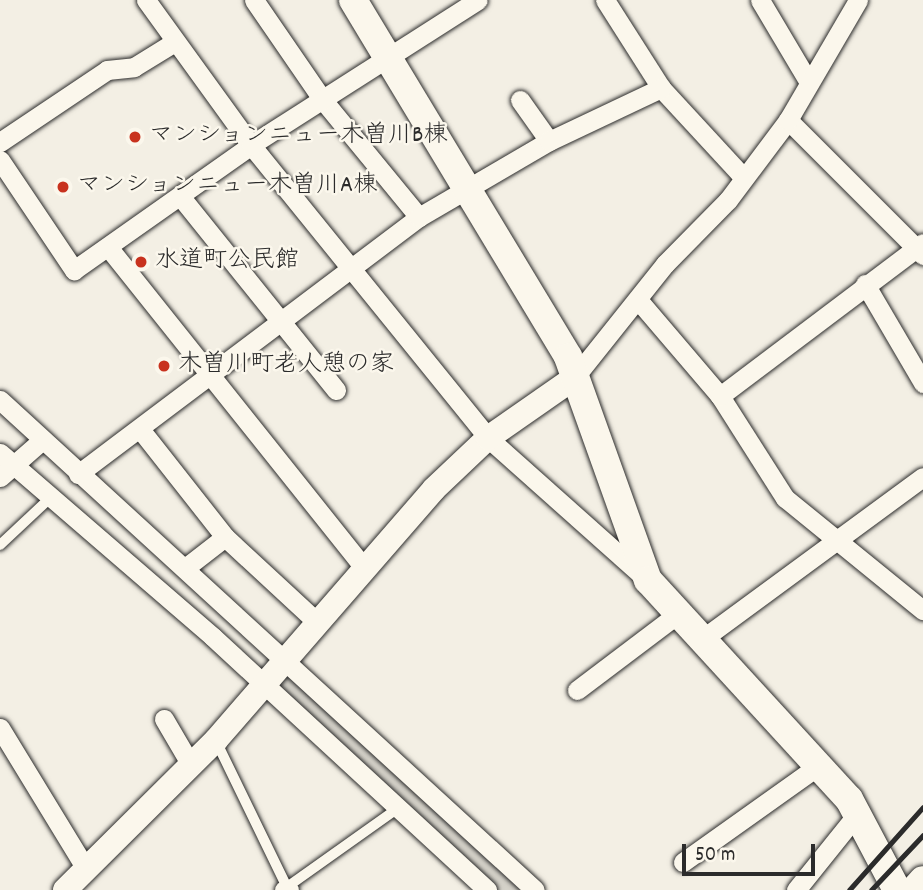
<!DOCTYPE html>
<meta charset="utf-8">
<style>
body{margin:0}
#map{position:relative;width:923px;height:890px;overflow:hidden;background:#f3efe4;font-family:Dekko,"Klee One",sans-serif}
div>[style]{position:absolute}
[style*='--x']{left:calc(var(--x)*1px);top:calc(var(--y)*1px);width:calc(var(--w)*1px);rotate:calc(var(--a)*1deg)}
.green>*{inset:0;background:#d5d2c9}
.roads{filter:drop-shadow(0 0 2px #2b2b2b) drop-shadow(0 0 2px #2b2b2b)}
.service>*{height:10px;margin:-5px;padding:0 5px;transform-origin:5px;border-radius:5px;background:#fbf7ec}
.minor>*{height:19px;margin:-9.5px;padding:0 9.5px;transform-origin:9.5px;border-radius:9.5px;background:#fbf7ec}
.tertiary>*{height:24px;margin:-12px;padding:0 12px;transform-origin:12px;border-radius:12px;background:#fbf7ec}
.secondary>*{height:28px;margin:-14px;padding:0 14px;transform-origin:14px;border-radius:14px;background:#fbf7ec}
.rail>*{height:5px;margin:-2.5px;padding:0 2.5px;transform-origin:2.5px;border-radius:2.5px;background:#2b2b2b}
.dots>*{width:19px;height:19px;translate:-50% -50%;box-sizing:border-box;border:4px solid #fbf7ec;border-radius:50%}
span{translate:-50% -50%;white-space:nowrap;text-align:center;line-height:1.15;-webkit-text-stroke:5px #fbf7ec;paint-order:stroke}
.poi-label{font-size:24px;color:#2b2b2b}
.left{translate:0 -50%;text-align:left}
.scale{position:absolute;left:682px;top:844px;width:133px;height:32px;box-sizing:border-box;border:4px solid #2b2b2b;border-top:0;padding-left:9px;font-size:21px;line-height:24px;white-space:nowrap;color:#2b2b2b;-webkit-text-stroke:5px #fbf7ec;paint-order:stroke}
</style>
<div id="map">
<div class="green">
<i style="clip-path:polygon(287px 660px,535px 890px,487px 890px,263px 688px)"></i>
</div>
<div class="roads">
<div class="service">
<i style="--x:0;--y:545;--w:69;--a:-43.2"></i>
<i style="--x:216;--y:741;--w:162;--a:64.1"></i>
<i style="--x:287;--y:887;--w:136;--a:-35.4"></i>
</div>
<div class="minor">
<i style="--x:146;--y:0;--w:179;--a:54.1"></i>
<i style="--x:251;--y:145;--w:377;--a:51"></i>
<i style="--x:488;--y:438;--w:209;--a:41.7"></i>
<i style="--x:254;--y:0;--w:120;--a:55.5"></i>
<i style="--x:322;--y:99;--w:153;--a:50.6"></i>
<i style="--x:605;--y:0;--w:104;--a:57.5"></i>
<i style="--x:661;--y:88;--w:122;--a:47.3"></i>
<i style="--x:760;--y:0;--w:94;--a:59.3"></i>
<i style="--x:520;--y:100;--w:50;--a:54.7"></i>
<i style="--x:788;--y:120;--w:191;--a:45"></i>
<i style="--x:0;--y:142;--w:129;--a:-33.9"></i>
<i style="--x:107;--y:70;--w:27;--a:-6"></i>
<i style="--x:134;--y:67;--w:46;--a:-31.6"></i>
<i style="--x:0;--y:160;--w:133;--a:56.1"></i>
<i style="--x:74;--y:270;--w:217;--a:-35.2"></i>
<i style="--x:251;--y:145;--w:269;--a:-32.6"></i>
<i style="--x:180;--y:196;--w:249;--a:51.2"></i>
<i style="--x:108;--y:247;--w:408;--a:51.4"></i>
<i style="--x:865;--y:284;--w:115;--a:59.6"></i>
<i style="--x:639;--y:301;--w:125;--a:49.5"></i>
<i style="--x:720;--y:396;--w:121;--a:57.5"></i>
<i style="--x:785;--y:498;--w:178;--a:39.1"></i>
<i style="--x:574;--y:378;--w:146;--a:-51.4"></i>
<i style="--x:665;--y:264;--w:90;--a:-45.5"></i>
<i style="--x:728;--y:200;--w:100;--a:-53.1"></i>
<i style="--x:788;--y:120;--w:139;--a:-59.7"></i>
<i style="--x:720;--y:396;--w:254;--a:-37"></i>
<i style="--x:0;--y:400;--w:725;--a:42.49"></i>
<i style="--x:140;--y:429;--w:137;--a:51.8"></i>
<i style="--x:225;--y:537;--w:51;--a:142.2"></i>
<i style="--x:0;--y:453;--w:281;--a:40.8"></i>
<i style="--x:213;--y:637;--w:373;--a:42.7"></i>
<i style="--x:78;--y:474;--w:427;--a:-37"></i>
<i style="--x:419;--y:217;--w:151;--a:-30.3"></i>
<i style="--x:549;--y:141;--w:124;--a:-25.3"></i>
<i style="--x:0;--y:477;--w:53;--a:-41.2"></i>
<i style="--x:225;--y:537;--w:127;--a:42.8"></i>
<i style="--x:701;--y:640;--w:275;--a:-36.3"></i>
<i style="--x:577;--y:690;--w:123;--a:-37.1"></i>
<i style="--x:164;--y:719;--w:53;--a:59.6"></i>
<i style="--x:0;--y:728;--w:165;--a:58.6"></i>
<i style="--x:683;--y:862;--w:169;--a:-35.4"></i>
<i style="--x:284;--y:890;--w:5;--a:0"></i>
<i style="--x:796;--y:890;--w:97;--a:-51.2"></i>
</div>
<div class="tertiary">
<i style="--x:65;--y:890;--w:213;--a:-44.8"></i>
<i style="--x:216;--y:740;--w:332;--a:-49"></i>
<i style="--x:434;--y:489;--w:74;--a:-43.4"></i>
<i style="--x:488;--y:438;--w:105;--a:-34.9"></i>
</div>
<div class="secondary">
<i style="--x:353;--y:0;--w:417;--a:58.9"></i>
<i style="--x:568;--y:357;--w:237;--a:70.3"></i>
<i style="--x:648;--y:580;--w:297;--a:47.5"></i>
<i style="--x:849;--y:799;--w:103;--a:62.2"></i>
<i style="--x:914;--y:890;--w:13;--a:-48"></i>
</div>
</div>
<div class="rail">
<i style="--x:849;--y:890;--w:111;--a:-48.3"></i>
<i style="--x:871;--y:890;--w:76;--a:-46.6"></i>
</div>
<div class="dots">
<i style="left:135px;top:137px;background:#c8321e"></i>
<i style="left:63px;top:187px;background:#c8321e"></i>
<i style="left:141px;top:262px;background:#c8321e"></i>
<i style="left:164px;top:366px;background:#c8321e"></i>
</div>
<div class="poi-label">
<span class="left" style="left:149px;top:137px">マンションニュー木曽川B棟</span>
<span class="left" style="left:77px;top:187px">マンションニュー木曽川A棟</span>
<span class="left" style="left:155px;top:262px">水道町公民館</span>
<span class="left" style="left:178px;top:366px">木曽川町老人憩の家</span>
</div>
<div class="scale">50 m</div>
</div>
